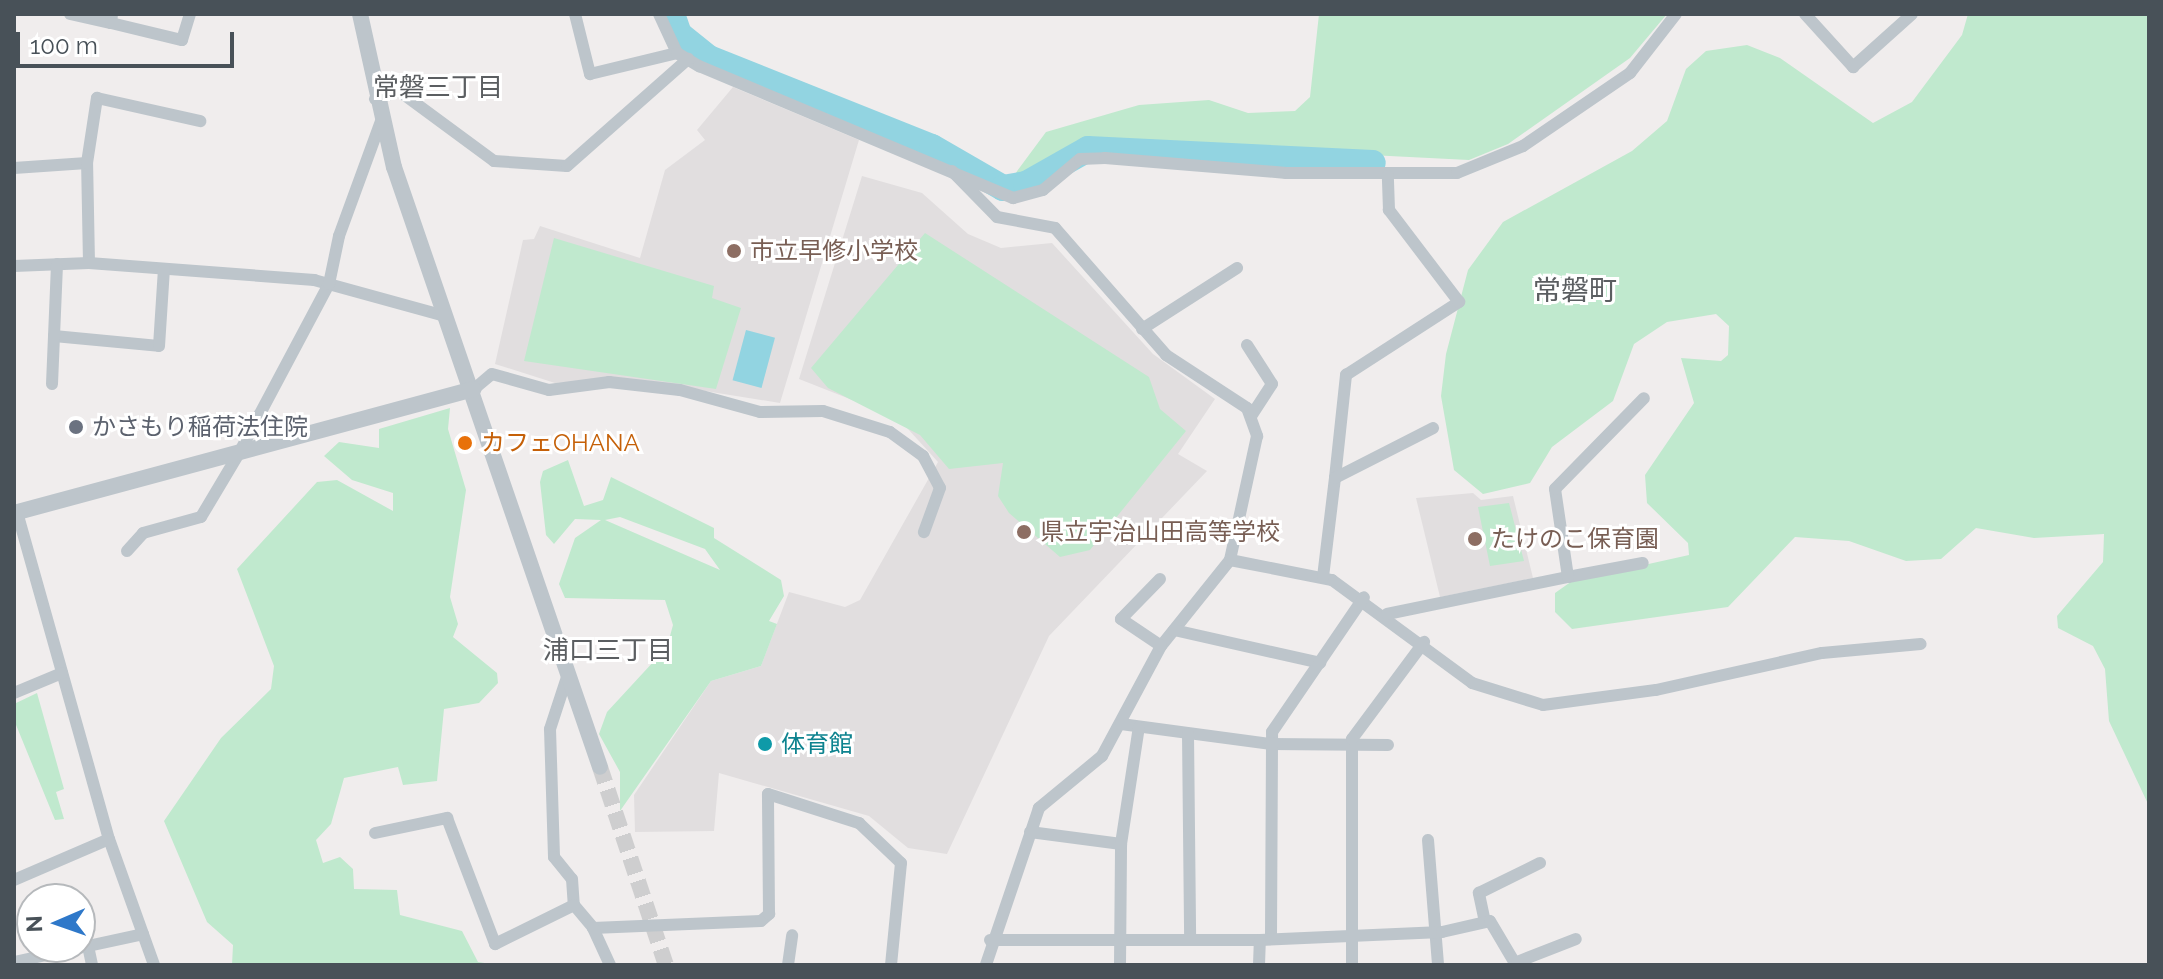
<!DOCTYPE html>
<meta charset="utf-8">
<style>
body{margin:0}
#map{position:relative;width:2163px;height:979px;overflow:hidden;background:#f0eded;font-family:Raleway,"Noto Sans JP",sans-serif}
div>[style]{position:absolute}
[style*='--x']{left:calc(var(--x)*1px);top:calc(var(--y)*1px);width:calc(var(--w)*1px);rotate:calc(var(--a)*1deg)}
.education>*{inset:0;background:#e1dedf}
.green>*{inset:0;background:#c0e9ce}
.water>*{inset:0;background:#92d4e1;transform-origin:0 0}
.river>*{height:26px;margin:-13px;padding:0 13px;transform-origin:13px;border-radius:13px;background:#92d4e1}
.tertiary-tunnel>*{height:16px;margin-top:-8px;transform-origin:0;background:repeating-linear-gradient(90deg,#cececf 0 16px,transparent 0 24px)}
.minor>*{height:12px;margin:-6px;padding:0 6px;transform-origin:6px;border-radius:6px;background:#bdc5cb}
.tertiary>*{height:16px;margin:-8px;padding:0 8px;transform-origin:8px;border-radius:8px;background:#bdc5cb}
.dots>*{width:22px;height:22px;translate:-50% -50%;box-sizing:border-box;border:4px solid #fff;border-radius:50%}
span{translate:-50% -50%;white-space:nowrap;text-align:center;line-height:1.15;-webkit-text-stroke:6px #fff;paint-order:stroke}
.education-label{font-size:24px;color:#785e54}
.left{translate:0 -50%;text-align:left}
.worship-label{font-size:24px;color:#5b616d}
.food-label{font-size:24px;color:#c56008}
.culture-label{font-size:24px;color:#0d838f}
.neighbourhood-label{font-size:26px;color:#5b5e61}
.quarter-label{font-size:28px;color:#5b5e61}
.frame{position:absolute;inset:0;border:16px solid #485158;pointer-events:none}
.north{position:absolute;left:16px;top:883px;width:80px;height:80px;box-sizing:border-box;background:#fff;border:2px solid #b6b9bc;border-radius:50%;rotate:268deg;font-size:22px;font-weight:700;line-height:32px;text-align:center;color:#485158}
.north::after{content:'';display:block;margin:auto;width:28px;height:36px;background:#2e78c9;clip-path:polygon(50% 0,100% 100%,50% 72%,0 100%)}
.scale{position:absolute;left:16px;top:32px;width:218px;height:36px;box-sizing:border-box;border:4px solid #485158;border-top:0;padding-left:10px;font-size:24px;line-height:28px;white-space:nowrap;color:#485158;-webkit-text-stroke:6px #fff;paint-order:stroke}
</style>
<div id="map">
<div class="education">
<i style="clip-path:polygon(733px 87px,859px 140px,780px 403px,631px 379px,555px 383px,495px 364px,523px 240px,534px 239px,540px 226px,640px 258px,665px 170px,705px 140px,697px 130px)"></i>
<i style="clip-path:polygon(862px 176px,922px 193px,968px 234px,1001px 248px,1052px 243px,1153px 354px,1215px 399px,1178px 454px,1207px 471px,1049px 636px,947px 854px,908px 848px,869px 816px,719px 773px,714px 831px,635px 832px,634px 795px,711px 681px,761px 666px,789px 592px,845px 607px,860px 600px,938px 462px,898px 418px,799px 379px)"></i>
<i style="clip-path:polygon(1473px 493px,1481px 500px,1513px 496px,1533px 578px,1440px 597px,1416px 498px)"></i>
</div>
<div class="green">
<i style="clip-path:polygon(1319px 14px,1667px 14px,1630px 58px,1508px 144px,1469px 160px,1128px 143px,1068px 148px,1012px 178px,1046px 132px,1139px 105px,1209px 100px,1248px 113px,1295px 111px,1310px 97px)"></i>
<i style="clip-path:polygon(1968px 14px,2149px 14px,2149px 806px,2109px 721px,2105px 669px,2093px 646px,2058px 628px,2057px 616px,2103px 562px,2104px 534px,2034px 538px,1976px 528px,1941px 559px,1906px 561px,1849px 541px,1795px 537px,1728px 607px,1572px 629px,1555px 612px,1555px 593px,1572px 581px,1689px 555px,1688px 543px,1647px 503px,1645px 475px,1694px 403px,1681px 358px,1721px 361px,1728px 355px,1729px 326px,1716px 314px,1667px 322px,1634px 344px,1613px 401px,1552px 447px,1530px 483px,1483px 494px,1454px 470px,1441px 396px,1446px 354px,1468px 270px,1503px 222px,1632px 151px,1667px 121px,1686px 69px,1706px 51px,1747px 45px,1780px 58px,1873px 123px,1912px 102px,1962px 35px)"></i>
<i style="clip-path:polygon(925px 233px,1149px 377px,1160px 409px,1186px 431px,1090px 550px,1060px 557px,1009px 513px,998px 496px,1003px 463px,949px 469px,920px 435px,828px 388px,811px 368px)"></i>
<i style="clip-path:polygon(554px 238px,714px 286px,712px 298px,741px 308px,716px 389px,524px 361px)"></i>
<i style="clip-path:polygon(450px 408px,448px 429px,466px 490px,450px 597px,458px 624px,453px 637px,497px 673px,498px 683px,479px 703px,444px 709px,437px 781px,403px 785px,398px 767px,344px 778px,331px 824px,316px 840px,323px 863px,340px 857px,353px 869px,354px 889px,397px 890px,400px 915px,462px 931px,478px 962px,498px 965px,232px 965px,233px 945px,207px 922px,164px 821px,221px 738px,271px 689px,274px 666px,237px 569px,317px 482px,337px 480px,393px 511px,393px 493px,352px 480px,324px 456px,339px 442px,379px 448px,379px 429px)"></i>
<i style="clip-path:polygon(evenodd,568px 460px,584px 506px,603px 500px,611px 477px,714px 528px,714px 538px,781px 580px,784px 596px,769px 621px,777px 624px,761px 666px,711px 681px,620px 811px,620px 772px,599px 734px,607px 712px,667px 647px,673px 625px,665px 600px,565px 598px,559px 584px,575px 538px,601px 520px,575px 519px,554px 544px,546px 535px,540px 482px,543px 471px,568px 460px,620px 517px,705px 549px,720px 570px,605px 520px,620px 517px)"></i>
<i style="clip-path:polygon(1509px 503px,1524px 561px,1490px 566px,1478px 507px)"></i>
<i style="clip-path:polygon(37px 693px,64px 789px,56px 792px,64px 819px,55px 820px,14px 720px,14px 704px)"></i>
</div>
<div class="water">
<i style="left:746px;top:330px;width:30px;height:52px;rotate:15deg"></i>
</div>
<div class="river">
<i style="--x:672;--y:14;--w:21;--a:71"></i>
<i style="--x:679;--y:34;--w:38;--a:39"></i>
<i style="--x:709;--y:58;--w:240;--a:21.8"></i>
<i style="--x:932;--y:147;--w:82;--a:30"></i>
<i style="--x:1003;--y:188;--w:23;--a:-10"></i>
<i style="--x:1026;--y:184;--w:71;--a:-29.4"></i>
<i style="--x:1088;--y:149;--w:285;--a:2.8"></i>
</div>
<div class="tertiary-tunnel">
<i style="--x:600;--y:767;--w:209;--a:71.6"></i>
</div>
<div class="minor">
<i style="--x:70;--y:14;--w:42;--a:12.4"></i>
<i style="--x:112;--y:14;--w:9;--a:96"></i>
<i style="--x:111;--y:23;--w:73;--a:13.5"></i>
<i style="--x:182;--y:40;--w:27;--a:-73"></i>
<i style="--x:575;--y:14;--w:62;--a:76"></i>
<i style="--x:590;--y:74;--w:89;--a:-13.6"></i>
<i style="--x:659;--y:14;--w:43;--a:65.2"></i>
<i style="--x:677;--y:53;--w:26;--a:31"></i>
<i style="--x:699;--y:66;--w:341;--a:22.8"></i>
<i style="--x:1013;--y:198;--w:31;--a:-15"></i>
<i style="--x:1043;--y:190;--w:48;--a:-40"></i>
<i style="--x:1080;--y:159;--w:25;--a:-2"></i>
<i style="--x:1105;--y:158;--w:182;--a:4.7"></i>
<i style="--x:1286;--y:173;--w:171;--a:0"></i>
<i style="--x:1457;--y:173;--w:71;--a:-22.2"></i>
<i style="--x:1523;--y:146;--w:130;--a:-34.3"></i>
<i style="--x:1630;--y:73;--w:75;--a:-52.1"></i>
<i style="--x:1805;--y:14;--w:72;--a:47.8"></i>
<i style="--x:1853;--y:67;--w:79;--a:-41.9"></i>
<i style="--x:375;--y:99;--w:25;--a:-18"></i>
<i style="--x:399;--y:91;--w:118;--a:36.4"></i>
<i style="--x:494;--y:161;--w:73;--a:3.9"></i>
<i style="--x:567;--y:166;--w:162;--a:-41.5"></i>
<i style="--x:14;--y:168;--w:73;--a:-3.9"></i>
<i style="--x:952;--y:171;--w:64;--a:45.6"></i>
<i style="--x:997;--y:217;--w:59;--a:10.7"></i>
<i style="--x:1055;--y:228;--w:169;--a:48.8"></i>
<i style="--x:1166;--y:355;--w:97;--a:33.2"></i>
<i style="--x:1247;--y:408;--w:30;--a:70"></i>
<i style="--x:1257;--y:436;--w:127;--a:102.3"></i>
<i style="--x:1230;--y:560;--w:110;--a:128.7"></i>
<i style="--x:1161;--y:646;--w:125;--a:118.2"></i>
<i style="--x:1102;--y:756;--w:82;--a:140.5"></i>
<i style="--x:1039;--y:808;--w:166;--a:108.7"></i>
<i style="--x:89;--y:263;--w:100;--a:-91.1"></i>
<i style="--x:87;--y:163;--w:66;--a:-81.3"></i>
<i style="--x:97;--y:98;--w:106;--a:12.6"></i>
<i style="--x:14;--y:266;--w:75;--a:-2.3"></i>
<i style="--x:89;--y:263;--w:226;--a:4.3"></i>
<i style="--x:314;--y:280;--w:132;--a:15.4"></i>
<i style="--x:1142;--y:329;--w:113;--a:-32.7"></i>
<i style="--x:54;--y:336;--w:105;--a:5.4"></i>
<i style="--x:159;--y:346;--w:77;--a:-86.3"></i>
<i style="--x:1247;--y:345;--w:46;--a:57.3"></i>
<i style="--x:1272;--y:384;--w:37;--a:123"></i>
<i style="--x:52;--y:384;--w:120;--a:-87.6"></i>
<i style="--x:474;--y:389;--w:23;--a:-40"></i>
<i style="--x:492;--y:374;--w:59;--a:15.7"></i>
<i style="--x:549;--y:390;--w:61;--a:-7.6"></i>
<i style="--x:609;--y:382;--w:71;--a:6.4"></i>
<i style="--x:680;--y:390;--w:83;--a:15.4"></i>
<i style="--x:760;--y:412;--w:63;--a:-0.9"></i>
<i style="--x:823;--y:411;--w:70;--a:17.4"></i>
<i style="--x:890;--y:432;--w:41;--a:36"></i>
<i style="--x:923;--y:456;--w:36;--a:62"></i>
<i style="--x:940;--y:488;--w:47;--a:110"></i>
<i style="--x:1335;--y:478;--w:104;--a:-83.9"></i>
<i style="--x:1346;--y:375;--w:135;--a:-32.9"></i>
<i style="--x:1459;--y:302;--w:116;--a:-127.3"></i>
<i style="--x:1389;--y:210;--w:34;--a:-92"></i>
<i style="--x:17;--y:512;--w:340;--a:74.3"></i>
<i style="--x:109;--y:839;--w:134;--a:70.3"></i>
<i style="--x:127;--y:551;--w:24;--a:-48"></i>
<i style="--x:143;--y:533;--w:60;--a:-15.4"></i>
<i style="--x:201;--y:517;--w:72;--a:-59.2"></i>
<i style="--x:238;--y:455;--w:194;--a:-62"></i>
<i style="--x:329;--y:284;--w:49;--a:-78.2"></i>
<i style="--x:339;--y:236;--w:122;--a:-69.9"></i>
<i style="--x:1230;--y:560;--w:104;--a:11.1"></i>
<i style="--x:1332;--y:580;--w:174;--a:36.3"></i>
<i style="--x:1472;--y:683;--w:74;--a:17.2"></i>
<i style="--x:1543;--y:705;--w:114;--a:-7.6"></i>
<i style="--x:1656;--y:690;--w:170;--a:-12.6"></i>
<i style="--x:1822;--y:653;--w:99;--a:-5.2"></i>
<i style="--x:1323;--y:577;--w:100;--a:-83.1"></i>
<i style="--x:1335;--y:478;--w:110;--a:-27"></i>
<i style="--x:1568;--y:577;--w:76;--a:-10.6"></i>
<i style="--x:1160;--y:579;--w:56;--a:134.3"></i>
<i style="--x:1121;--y:619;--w:48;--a:34"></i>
<i style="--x:1387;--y:614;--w:185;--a:-11.6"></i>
<i style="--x:1568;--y:577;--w:89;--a:-98.4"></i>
<i style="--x:1555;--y:489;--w:127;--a:-45.6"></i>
<i style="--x:1174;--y:630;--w:150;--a:12.7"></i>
<i style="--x:568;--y:674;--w:58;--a:108.1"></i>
<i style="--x:550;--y:729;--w:128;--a:88.2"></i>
<i style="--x:554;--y:857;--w:28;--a:51"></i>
<i style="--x:572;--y:879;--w:26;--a:86"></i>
<i style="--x:574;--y:905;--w:30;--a:50"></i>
<i style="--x:593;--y:928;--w:168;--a:-2.4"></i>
<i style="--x:761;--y:921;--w:11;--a:-41"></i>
<i style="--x:769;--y:914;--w:120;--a:-90.5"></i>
<i style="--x:768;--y:794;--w:96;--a:17.7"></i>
<i style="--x:859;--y:823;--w:58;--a:43.6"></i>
<i style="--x:901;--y:863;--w:102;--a:95.6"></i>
<i style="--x:14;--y:693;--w:52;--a:-22.6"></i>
<i style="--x:1121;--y:724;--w:150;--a:7.6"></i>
<i style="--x:1270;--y:744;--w:118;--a:0.5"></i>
<i style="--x:1188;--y:734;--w:206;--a:89.4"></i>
<i style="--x:1030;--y:832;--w:92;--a:7.5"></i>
<i style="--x:375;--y:833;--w:74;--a:-11.8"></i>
<i style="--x:447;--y:818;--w:135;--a:69.1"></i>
<i style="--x:495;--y:944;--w:88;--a:-26.3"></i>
<i style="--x:1428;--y:840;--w:125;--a:85.4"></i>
<i style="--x:14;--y:880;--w:103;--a:-23.3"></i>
<i style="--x:1485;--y:922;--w:30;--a:-102"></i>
<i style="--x:1479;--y:893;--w:68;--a:-26.2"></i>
<i style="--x:593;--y:928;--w:41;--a:65.3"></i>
<i style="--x:1271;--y:936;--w:204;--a:-89.7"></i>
<i style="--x:1272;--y:732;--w:163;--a:-55.7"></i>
<i style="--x:990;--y:940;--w:270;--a:0"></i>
<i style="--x:1260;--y:940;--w:182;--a:-2.5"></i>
<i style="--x:1442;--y:932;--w:49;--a:-12.9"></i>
<i style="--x:1490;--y:921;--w:51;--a:59.4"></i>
<i style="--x:88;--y:946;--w:19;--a:78"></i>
<i style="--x:14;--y:962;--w:132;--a:-12.2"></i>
<i style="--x:1517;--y:962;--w:63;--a:-21.3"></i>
<i style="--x:788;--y:965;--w:30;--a:-82"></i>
<i style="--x:1120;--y:965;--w:121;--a:-89.5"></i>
<i style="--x:1121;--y:844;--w:118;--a:-81.3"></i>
<i style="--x:1259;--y:965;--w:25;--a:-88"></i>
<i style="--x:1352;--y:965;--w:226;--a:-90"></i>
<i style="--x:1352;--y:739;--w:121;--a:-53.4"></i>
</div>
<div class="tertiary">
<i style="--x:360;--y:14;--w:157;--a:77.5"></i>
<i style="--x:394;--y:167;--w:634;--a:71.05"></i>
<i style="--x:14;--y:513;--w:476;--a:-15.1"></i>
</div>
<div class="dots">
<i style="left:734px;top:251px;background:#8d6e63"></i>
<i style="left:76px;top:427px;background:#6b7280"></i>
<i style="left:465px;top:443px;background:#e8710a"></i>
<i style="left:1024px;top:532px;background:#8d6e63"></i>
<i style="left:1475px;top:539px;background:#8d6e63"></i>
<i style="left:765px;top:744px;background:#0f9aa8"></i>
</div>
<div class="education-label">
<span class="left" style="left:750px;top:251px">市立早修小学校</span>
<span class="left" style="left:1040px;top:532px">県立宇治山田高等学校</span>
<span class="left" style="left:1491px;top:539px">たけのこ保育園</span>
</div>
<div class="worship-label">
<span class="left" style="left:92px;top:427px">かさもり稲荷法住院</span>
</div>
<div class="food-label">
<span class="left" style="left:481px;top:443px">カフェOHANA</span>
</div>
<div class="culture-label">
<span class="left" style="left:781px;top:744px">体育館</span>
</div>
<div class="neighbourhood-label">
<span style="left:438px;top:88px">常磐三丁目</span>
<span style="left:608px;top:651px">浦口三丁目</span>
</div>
<div class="quarter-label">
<span style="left:1575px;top:291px">常磐町</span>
</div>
<div class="frame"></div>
<div class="north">N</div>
<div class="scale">100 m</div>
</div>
